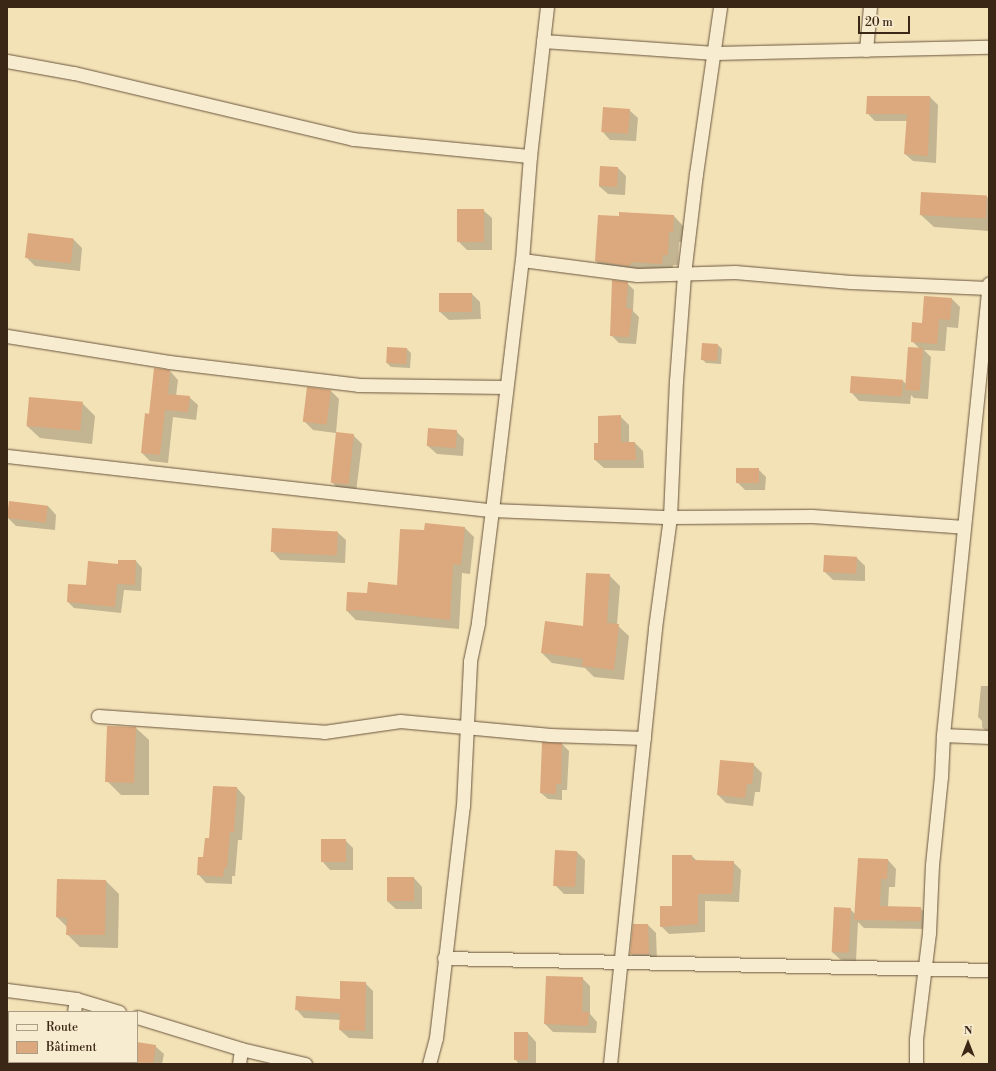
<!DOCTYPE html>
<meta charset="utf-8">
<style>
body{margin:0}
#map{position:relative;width:996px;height:1071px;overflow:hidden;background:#f4e2b7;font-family:"Libre Bodoni",serif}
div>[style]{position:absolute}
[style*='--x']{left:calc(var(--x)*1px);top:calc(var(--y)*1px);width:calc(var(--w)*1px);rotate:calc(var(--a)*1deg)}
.shadow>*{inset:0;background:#0003}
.building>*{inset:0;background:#dca87d;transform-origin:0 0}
.roads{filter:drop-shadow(0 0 1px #69563e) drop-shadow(0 0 1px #69563e)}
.minor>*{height:13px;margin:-6.5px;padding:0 6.5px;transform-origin:6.5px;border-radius:6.5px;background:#f8ecd0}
span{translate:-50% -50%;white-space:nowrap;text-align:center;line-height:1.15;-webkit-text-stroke:3px #f8ecd0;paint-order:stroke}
.frame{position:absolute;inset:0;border:8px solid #3b2716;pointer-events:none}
.legend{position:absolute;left:8px;top:1011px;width:130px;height:52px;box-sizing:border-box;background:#f8ecd0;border:1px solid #ac9d86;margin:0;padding:5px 7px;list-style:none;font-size:12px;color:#3b2716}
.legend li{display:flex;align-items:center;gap:8px;height:20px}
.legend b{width:20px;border:1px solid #ac9d86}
.north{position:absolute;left:948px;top:1023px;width:40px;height:40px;-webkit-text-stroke:3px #f8ecd0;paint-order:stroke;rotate:0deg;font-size:11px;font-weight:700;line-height:16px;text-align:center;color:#3b2716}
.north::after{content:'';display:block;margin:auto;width:14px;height:18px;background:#3b2716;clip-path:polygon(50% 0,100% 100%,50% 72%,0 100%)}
.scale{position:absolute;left:858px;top:16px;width:52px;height:18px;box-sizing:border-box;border:2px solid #3b2716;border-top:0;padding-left:5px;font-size:12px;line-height:14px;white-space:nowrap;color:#3b2716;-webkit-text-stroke:3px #f8ecd0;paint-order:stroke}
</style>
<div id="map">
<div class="shadow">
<i style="clip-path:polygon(868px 97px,930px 97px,938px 105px,936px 163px,913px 161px,905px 154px,907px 121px,875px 121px,867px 113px)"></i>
<i style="clip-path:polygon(629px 110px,638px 118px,636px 141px,610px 140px,602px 131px)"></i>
<i style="clip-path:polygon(618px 168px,626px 176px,625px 195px,608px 194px,599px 186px)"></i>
<i style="clip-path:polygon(987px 197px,989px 199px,989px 231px,934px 227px,921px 215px)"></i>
<i style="clip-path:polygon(483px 210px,492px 218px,492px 250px,467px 250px,459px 242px)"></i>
<i style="clip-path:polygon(674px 216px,684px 227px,683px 242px,679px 242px,678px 265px,673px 265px,672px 274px,606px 272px,596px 261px,620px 217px)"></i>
<i style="clip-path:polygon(29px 234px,74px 240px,82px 248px,80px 271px,35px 266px,26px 257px)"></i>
<i style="clip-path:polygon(627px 283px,634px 290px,633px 311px,639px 317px,636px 344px,619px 343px,611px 335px)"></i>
<i style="clip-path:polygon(440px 294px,472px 294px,480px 302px,481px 319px,449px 320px,440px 312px)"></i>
<i style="clip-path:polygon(952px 299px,960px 307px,958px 328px,947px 327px,945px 351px,924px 350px,931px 357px,928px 399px,914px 398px,911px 395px,910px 404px,859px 401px,851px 392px,852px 378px,903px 381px,906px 384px,920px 349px,912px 341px,923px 324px)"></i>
<i style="clip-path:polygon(718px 345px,722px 349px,721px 364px,706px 363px,702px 359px)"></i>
<i style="clip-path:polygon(407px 349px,411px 353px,410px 368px,391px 367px,387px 363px)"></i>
<i style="clip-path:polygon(170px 371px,178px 380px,176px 396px,189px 397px,198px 405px,196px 420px,173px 417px,168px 463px,150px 461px,142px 453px)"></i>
<i style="clip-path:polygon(331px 391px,339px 399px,336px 433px,313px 430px,305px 422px)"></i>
<i style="clip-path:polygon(82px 403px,95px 416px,92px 444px,40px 438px,27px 426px)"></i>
<i style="clip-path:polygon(620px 416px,629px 425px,629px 443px,635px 443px,643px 451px,644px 468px,604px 468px,595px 460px,595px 444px,599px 444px)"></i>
<i style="clip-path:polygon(456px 431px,464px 439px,463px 456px,437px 454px,428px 446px)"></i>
<i style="clip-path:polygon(353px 435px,362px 444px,356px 492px,340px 491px,332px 482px)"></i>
<i style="clip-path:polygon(758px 469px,766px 477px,765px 490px,745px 490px,737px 482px)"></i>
<i style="clip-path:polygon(48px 506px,56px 515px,55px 530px,16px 526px,8px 518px)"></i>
<i style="clip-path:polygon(465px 528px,474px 537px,470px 574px,462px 573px,459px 629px,356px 620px,347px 611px,368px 594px,398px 586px,425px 531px)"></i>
<i style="clip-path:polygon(337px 532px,346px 540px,345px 563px,280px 560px,272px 551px)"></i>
<i style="clip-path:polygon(857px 558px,865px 566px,865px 581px,833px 580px,824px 571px)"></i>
<i style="clip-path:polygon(136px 561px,142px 568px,141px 591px,124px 590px,121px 613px,74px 608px,68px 602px,118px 565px)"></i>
<i style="clip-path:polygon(609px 575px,620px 586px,617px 625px,629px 636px,624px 680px,594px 677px,585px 668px,552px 663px,542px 653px,584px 627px)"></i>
<i style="clip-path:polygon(981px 686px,989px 686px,989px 734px,982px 727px,982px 721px,978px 717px)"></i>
<i style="clip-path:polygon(108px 727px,136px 728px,149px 740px,149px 795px,121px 795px,108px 782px)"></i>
<i style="clip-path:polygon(543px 743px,562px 744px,569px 751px,567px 790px,562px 790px,562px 800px,548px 799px,541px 793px)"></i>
<i style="clip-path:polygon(753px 764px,762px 773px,760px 792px,755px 792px,753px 806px,726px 803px,718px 795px)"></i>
<i style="clip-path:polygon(214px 787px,237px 788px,245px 797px,242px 840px,238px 840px,235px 876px,232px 876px,232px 884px,206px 883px,198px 874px,210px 840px)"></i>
<i style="clip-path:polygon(345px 840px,353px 848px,353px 870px,330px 870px,322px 861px)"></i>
<i style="clip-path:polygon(577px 852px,585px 860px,584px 894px,564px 894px,555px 885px)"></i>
<i style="clip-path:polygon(673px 856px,692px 856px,698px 862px,733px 862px,741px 870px,739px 902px,705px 901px,705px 932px,669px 934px,661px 926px,673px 907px)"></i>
<i style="clip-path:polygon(859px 859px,888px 860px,896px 869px,895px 887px,889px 887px,888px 907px,920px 908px,929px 916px,929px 929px,864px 928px,858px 922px,856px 961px,841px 960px,832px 952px,850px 909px,856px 915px)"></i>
<i style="clip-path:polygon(414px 878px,422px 887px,422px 909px,396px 909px,387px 901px)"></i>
<i style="clip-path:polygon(106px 881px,119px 894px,118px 948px,80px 947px,67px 934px,68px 928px,57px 917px)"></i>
<i style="clip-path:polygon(648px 925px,656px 933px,657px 962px,639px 962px,631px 954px)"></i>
<i style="clip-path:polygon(582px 978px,590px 986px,590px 1014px,597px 1022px,596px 1033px,553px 1032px,545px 1024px)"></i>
<i style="clip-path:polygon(365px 983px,373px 991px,373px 1039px,349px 1038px,340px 1030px,341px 1020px,304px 1018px,296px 1009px,341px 1000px)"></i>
<i style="clip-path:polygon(528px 1033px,536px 1042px,536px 1064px,519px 1064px,515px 1059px)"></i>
<i style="clip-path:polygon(137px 1043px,155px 1046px,164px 1054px,162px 1064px,132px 1064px,137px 1062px)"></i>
<i style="clip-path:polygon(9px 1049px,9px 1062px,63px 1062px,63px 1064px,7px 1064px)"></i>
</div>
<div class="building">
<i style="clip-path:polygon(867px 96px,930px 96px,928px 156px,904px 154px,907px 114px,866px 114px)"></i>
<i style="left:603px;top:107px;width:27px;height:25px;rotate:4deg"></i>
<i style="left:600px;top:166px;width:18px;height:20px;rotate:3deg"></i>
<i style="left:921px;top:192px;width:66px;height:23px;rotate:3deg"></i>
<i style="left:484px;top:209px;width:33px;height:27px;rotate:90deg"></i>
<i style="clip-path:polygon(619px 212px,674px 215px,673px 232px,669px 232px,668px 255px,663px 255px,662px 264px,632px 262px,629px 266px,595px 261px,598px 215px,619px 216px)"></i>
<i style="left:28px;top:233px;width:46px;height:25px;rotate:7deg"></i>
<i style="clip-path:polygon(612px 280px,628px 282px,626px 308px,632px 309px,629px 337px,610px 336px)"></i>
<i style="left:439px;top:293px;width:33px;height:19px"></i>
<i style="clip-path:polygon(924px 296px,952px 298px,950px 320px,939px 319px,937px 344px,911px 342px,912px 322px,922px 323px)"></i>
<i style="left:702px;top:343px;width:16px;height:17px;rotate:4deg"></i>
<i style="left:387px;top:347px;width:20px;height:16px;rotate:3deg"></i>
<i style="left:908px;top:347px;width:15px;height:43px;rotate:4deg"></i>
<i style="clip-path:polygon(154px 368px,170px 370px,168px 394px,190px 396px,188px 412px,165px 410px,160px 455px,141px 453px,145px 413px,149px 414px)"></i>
<i style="left:851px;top:376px;width:52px;height:17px;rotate:4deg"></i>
<i style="left:307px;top:387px;width:24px;height:35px;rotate:7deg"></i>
<i style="left:29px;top:397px;width:54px;height:29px;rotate:5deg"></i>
<i style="clip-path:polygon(621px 415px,621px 442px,635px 442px,636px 460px,594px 460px,594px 443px,598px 443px,598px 416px)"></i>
<i style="left:428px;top:428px;width:29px;height:18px;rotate:4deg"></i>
<i style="left:336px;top:432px;width:18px;height:51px;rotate:6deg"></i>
<i style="left:736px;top:468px;width:23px;height:15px"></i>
<i style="left:9px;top:501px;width:39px;height:17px;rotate:7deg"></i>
<i style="clip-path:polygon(425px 523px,465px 527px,461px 565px,453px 564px,450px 620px,359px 610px,346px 611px,347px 592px,367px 593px,368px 582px,397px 585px,400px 529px,424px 530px)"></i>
<i style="left:272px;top:528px;width:66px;height:24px;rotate:3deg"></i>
<i style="left:824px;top:555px;width:33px;height:17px;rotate:3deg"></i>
<i style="clip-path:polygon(118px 560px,136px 560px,135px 585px,117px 584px,115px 607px,67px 602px,68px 584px,86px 585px,88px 561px,118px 564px)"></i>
<i style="clip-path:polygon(586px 573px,610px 574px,607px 623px,619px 624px,614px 670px,582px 666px,583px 659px,541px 653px,545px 621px,583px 626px)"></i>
<i style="left:107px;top:726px;width:29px;height:56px;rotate:2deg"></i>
<i style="clip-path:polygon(542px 742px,562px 743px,561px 784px,556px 784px,556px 794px,540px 793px)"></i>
<i style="clip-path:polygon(720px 760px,754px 763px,752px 784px,747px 784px,745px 798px,717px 795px)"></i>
<i style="clip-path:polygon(213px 786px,237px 787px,234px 832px,230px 832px,227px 868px,224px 868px,223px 877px,197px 875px,198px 857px,203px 857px,205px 838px,209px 838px)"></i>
<i style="left:321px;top:839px;width:25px;height:23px"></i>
<i style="left:555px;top:850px;width:22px;height:36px;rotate:3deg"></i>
<i style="clip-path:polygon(672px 855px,692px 855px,692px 860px,734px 861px,732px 894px,698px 894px,698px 924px,660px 927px,660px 906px,672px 906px)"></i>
<i style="clip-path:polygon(858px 858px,888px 859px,887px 879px,881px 879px,880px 906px,921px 907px,921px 921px,854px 920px)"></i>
<i style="left:387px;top:877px;width:27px;height:24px"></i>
<i style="clip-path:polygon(57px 879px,106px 880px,105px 935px,66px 935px,67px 918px,56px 917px)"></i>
<i style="left:834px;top:907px;width:17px;height:45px;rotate:3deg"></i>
<i style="clip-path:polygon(633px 924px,648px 924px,649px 954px,630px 954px)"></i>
<i style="clip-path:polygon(546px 976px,583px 977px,582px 1012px,589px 1012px,588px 1026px,544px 1024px)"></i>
<i style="clip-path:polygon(340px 981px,366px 982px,365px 1031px,339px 1030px,340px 1013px,295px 1010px,296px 996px,340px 999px)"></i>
<i style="left:514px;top:1032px;width:14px;height:28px"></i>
<i style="clip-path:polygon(137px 1042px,156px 1045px,153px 1064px,137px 1064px)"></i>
</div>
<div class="roads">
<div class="minor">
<i style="--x:543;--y:41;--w:172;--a:4"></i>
<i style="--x:715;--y:53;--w:274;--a:-1.3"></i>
<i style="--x:866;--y:50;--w:43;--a:-84.7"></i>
<i style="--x:7;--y:61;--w:68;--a:10.2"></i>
<i style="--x:74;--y:73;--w:287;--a:13.3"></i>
<i style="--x:353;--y:139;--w:178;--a:5.5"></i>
<i style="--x:522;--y:260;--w:116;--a:7.4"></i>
<i style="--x:637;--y:275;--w:98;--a:-1.8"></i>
<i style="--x:735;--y:272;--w:116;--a:4.9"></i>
<i style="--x:851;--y:282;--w:137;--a:2.5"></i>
<i style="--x:7;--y:336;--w:164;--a:9.1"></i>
<i style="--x:169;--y:362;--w:190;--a:6.9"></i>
<i style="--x:358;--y:385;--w:148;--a:0.8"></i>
<i style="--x:7;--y:456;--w:488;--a:6.4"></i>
<i style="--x:492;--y:510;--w:178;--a:2.3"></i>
<i style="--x:670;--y:517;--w:142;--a:-0.4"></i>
<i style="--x:812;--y:516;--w:152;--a:4.1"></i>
<i style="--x:98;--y:716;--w:227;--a:4"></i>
<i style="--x:324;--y:732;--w:77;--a:-8.2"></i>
<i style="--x:400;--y:721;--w:151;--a:5.3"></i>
<i style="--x:550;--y:735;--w:94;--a:1.8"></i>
<i style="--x:943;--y:735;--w:46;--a:2.5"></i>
<i style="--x:444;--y:958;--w:545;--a:1.26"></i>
<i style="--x:7;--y:990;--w:70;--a:7.4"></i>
<i style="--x:76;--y:999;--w:45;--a:16.8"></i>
<i style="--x:74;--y:1012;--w:13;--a:-81"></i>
<i style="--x:137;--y:1017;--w:109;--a:17.1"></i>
<i style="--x:241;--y:1049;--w:66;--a:13.2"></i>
<i style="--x:65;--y:1064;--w:2;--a:-63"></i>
<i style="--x:239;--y:1064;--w:15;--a:-82"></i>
<i style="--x:429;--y:1064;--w:27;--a:-75"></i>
<i style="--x:436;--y:1038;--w:234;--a:-83.4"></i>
<i style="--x:463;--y:806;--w:145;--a:-87.2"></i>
<i style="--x:470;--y:661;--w:40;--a:-78"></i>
<i style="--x:478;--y:622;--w:113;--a:-82.9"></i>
<i style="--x:492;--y:510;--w:252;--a:-83.2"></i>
<i style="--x:522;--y:260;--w:104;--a:-85.6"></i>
<i style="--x:530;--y:156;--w:150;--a:-83.5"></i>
<i style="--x:610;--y:1064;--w:438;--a:-84.1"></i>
<i style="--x:655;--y:628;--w:112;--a:-82.3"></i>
<i style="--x:670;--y:517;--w:136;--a:-87.5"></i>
<i style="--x:676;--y:381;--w:107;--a:-85.7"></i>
<i style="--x:684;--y:274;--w:101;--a:-83.2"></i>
<i style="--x:696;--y:174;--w:169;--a:-81.8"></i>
<i style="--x:916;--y:1064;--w:25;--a:-90"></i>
<i style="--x:916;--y:1039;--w:107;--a:-83"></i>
<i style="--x:929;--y:933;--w:68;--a:-87.5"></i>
<i style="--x:932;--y:865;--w:88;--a:-84.2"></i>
<i style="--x:941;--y:777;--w:42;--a:-87.3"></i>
<i style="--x:943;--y:735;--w:454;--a:-84.2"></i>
</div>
</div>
<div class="frame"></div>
<ul class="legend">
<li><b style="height:5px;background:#f8ecd0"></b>Route</li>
<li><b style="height:11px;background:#dca87d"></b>Bâtiment</li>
</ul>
<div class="north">N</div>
<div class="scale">20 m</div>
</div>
